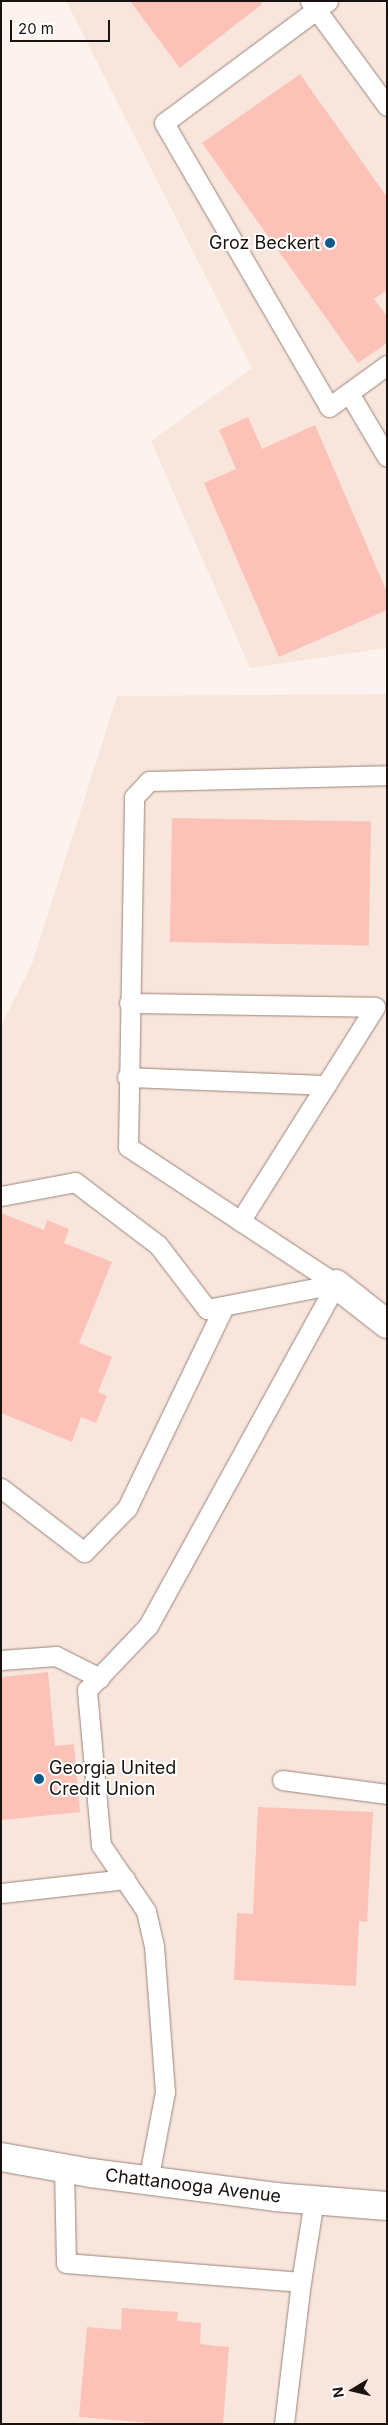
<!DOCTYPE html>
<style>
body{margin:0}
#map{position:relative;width:388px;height:2425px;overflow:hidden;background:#fdf3ee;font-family:Inter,sans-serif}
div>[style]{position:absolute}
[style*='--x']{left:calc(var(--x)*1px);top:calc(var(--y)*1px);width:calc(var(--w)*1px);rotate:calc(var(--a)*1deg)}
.built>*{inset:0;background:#f8e6dd}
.building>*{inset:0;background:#fcc1b7;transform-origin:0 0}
.roads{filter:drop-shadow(0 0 1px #99847a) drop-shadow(0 0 1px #99847a)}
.lane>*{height:19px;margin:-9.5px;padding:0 9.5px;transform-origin:9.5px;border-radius:9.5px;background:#fff}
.street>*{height:28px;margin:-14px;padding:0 14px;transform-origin:14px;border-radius:14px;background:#fff}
.dots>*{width:14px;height:14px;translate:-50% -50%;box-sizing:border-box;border:2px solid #fff;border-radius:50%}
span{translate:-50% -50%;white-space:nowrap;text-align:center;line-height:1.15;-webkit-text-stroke:4px #fff;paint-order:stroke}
.poi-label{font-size:18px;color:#1a120e}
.right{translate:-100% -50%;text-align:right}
.left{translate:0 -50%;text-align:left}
.street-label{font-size:18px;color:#1a120e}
.frame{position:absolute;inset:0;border:2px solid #1a120e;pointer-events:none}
.north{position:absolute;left:328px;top:2365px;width:50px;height:50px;-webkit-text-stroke:4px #fff;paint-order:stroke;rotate:261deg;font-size:14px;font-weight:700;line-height:20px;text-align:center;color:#1a120e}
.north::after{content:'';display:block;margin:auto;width:18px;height:22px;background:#1a120e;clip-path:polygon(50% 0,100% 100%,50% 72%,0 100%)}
.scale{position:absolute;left:10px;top:20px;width:100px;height:22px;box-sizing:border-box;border:2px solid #1a120e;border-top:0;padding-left:6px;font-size:15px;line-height:18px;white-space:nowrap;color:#1a120e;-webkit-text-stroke:4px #fff;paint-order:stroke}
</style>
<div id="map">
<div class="built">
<i style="clip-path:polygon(66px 1px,380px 1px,387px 10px,387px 648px,250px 668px,151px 441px,252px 368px)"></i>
<i style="clip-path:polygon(387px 694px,387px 2424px,1px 2424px,1px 1026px,32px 964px,117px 696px)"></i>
</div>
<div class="building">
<i style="clip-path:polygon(130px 1px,260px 1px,262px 4px,180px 68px)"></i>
<i style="clip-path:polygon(300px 74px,387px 197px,387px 290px,374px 299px,387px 316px,387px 343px,358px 363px,202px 143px)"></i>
<i style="clip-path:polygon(248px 417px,262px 449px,315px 425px,387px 592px,387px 610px,279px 657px,204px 483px,236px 469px,219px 430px)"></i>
<i style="left:172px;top:818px;width:199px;height:124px;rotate:1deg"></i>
<i style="clip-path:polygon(1px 1213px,44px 1230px,47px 1220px,69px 1229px,64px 1243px,112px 1262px,79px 1343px,112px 1357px,98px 1392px,107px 1396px,96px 1423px,81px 1417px,72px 1442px,1px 1413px)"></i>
<i style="clip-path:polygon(48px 1672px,55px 1746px,74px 1744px,80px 1812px,1px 1820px,1px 1677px)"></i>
<i style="clip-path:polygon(258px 1807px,373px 1812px,367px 1922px,359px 1921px,356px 1986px,234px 1980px,237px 1913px,253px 1914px)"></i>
<i style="clip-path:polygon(122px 2308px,178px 2312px,177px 2321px,201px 2323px,200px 2344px,229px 2347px,223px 2424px,163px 2424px,79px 2417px,87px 2327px,121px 2330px)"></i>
</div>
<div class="roads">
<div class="lane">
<i style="--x:310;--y:1;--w:130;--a:53.7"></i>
<i style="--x:328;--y:1;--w:204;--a:143.4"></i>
<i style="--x:164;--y:123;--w:328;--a:59.8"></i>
<i style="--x:329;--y:407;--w:72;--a:-35.9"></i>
<i style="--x:349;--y:393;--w:74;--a:59.3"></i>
<i style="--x:129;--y:1003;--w:246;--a:0.9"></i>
<i style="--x:375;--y:1007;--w:253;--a:122.2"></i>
<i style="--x:127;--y:1077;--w:199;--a:2.3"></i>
<i style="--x:1;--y:1196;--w:75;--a:-10.7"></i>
<i style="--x:75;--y:1182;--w:104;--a:37.2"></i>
<i style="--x:158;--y:1245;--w:81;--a:52.6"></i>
<i style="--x:207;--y:1309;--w:131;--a:-11"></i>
<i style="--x:336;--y:1284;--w:249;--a:-146.6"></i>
<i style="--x:128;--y:1147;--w:350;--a:-89"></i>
<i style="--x:134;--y:797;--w:22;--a:-47"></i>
<i style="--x:149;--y:781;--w:238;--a:-1.4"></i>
<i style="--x:1;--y:1488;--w:105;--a:37.6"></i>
<i style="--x:84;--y:1552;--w:62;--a:-45.7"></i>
<i style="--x:127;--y:1508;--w:224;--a:-64.3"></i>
<i style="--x:1;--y:1660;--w:55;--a:-4.2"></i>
<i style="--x:56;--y:1656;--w:49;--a:26.6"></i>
<i style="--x:282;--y:1780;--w:106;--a:7.6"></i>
<i style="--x:1;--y:1893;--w:125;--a:-6.4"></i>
<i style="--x:64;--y:2168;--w:95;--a:88.8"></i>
<i style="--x:66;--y:2263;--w:236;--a:4.6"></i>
<i style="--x:301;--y:2282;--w:83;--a:-81"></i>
<i style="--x:148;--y:2181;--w:91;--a:-79.2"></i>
<i style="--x:165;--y:2092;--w:146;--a:-94.3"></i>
<i style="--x:154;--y:1946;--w:36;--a:-103"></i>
<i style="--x:146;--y:1911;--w:80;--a:-124.3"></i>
<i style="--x:101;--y:1845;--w:156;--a:-95.2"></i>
<i style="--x:87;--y:1690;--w:88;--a:-46.4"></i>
<i style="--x:148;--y:1626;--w:390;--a:-61.2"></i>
<i style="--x:284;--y:2424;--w:143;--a:-83.2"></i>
</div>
<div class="street">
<i style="--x:336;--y:1284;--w:65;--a:38.1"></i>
<i style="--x:1;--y:2157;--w:91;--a:10.1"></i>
<i style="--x:91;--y:2173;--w:186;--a:7.4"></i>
<i style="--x:275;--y:2197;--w:112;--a:4.6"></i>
</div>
</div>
<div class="dots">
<i style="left:330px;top:243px;background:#085d8e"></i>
<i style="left:39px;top:1779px;background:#085d8e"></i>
</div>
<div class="poi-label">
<span class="right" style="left:320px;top:243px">Groz Beckert</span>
<span class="left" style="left:49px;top:1779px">Georgia United<br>Credit Union</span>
</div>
<div class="street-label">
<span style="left:193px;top:2186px;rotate:7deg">Chattanooga Avenue</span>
</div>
<div class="frame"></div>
<div class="north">N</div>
<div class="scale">20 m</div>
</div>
